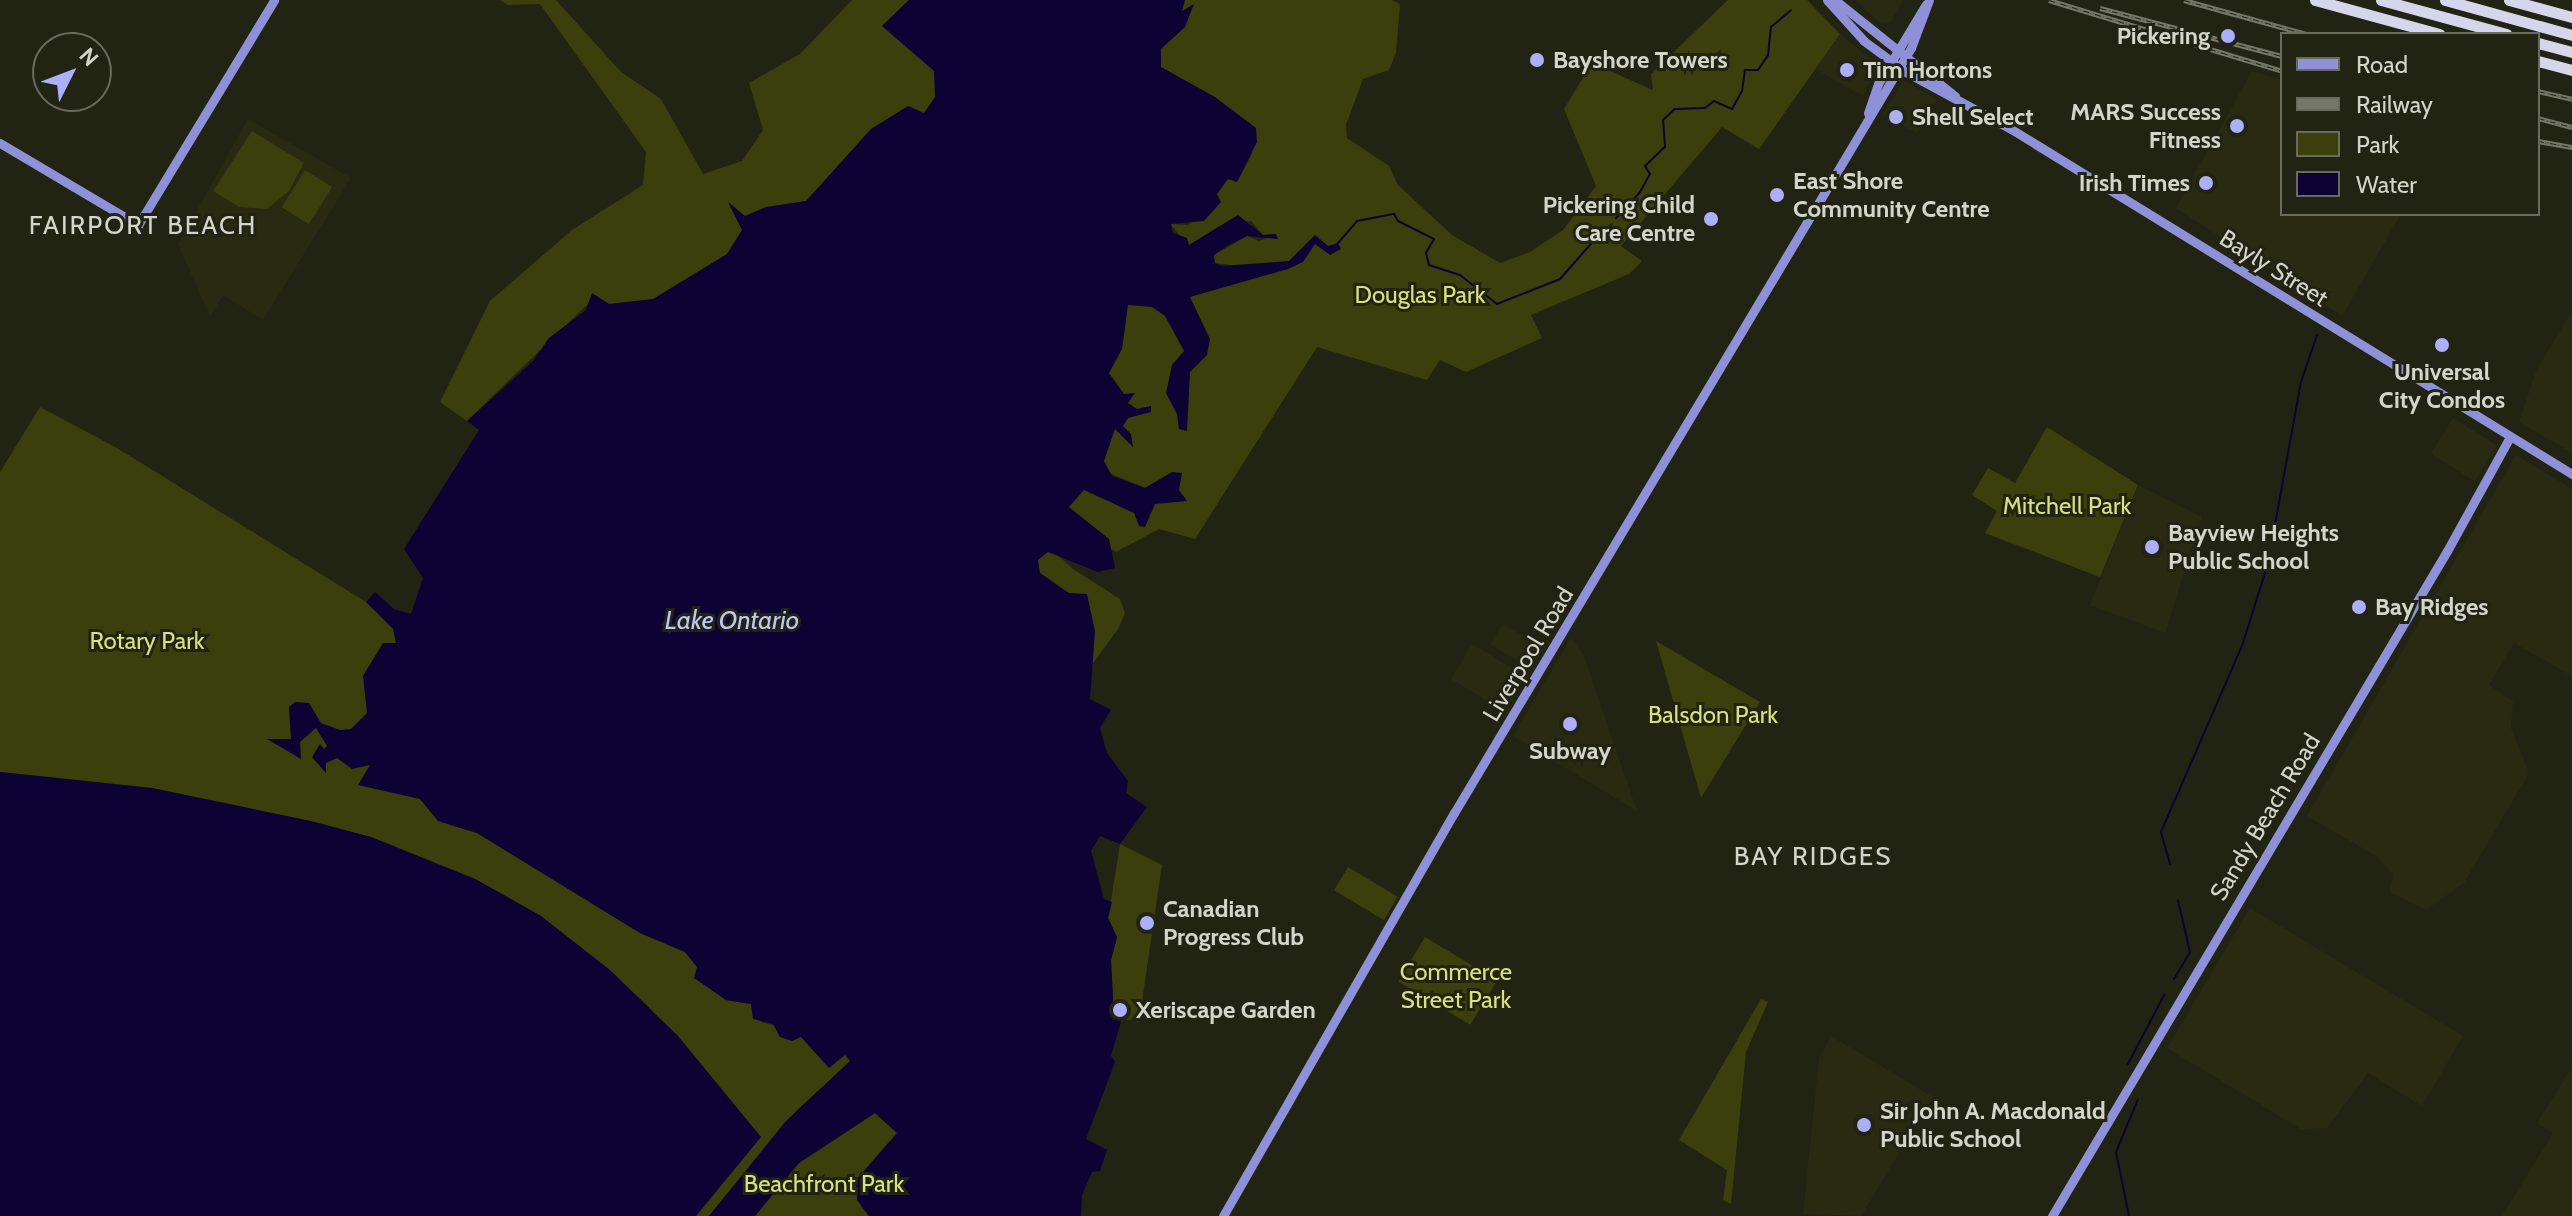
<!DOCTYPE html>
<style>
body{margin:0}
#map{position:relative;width:2572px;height:1216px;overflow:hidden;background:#222413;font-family:Cabin,sans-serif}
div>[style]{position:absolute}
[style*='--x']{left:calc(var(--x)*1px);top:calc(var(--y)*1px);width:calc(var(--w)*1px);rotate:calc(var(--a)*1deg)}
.built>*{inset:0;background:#282a12;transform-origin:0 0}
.green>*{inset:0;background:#3b3f0c;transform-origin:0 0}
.water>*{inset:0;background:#0d0234}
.stream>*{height:2px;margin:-1px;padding:0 1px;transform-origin:1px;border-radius:1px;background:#0d0234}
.secondary>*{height:9px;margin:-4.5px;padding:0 4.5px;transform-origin:4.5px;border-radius:4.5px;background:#8f90d7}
.highway>*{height:11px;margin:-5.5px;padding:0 5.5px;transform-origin:5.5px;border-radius:5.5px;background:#d5d6ec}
.rail>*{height:5px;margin-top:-2.5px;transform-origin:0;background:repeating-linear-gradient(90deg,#222413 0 6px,#76786a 0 12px);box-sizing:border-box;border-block:2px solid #76786a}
.dots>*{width:22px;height:22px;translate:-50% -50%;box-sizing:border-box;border:4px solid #222413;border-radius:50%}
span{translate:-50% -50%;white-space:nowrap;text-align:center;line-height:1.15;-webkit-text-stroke:6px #222413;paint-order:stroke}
.poi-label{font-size:24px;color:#d4d5ca;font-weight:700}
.right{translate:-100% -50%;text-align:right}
.left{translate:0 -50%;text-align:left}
.street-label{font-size:24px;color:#d4d5ca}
.park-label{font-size:24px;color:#d7e17f}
.neighbourhood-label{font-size:26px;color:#d4d5ca;letter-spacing:2px}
.water-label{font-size:26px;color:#c3c5fa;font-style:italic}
.legend{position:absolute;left:2280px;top:32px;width:260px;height:184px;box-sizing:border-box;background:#222413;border:2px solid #696b5c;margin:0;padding:10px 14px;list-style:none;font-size:24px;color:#d4d5ca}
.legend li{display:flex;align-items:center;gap:16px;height:40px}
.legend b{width:40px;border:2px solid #696b5c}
.north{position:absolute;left:32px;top:32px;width:80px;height:80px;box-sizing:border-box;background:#222413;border:2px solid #696b5c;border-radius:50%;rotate:48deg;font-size:22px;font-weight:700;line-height:32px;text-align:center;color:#d4d5ca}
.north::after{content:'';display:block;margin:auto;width:28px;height:36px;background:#adaffb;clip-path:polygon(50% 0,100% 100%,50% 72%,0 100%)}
</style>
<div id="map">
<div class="built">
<i style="clip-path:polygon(1855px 0,1903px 0,1891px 22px,1880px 23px)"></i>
<i style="clip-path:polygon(1840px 34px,1877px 64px,1863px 96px,1812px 67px)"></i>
<i style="clip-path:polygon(2252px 71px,2282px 80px,2282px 214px,2401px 214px,2342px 316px,2176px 208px)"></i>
<i style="left:1903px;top:80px;width:39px;height:39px;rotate:30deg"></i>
<i style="clip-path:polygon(248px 119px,351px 178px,263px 320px,223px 295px,210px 317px,178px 244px)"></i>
<i style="clip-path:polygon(2572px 311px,2572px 453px,2519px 422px,2536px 371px)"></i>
<i style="left:2453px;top:418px;width:52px;height:42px;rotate:32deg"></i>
<i style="clip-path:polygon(2516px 455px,2572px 489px,2572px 676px,2514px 643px,2489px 685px,2513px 701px,2511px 728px,2529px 773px,2464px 883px,2426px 910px,2390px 892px,2393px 874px,2376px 856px,2307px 816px)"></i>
<i style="clip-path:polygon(2138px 485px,2202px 517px,2165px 633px,2090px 605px)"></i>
<i style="left:1502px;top:624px;width:47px;height:24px;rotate:29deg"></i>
<i style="clip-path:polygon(1571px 638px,1584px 656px,1637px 811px,1513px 736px)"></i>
<i style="left:1472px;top:644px;width:63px;height:41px;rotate:31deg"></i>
<i style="clip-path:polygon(2250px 908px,2463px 1036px,2422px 1106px,2368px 1073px,2327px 1128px,2301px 1129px,2167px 1048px)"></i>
<i style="clip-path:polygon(1831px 1036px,1933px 1097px,1861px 1216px,1803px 1214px,1819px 1058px)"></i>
<i style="clip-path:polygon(2572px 1067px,2572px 1216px,2502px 1216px,2553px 1133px,2537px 1123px)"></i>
</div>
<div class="green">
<i style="clip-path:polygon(500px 0,556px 0,621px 72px,661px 99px,703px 174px,742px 161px,763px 130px,749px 83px,800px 54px,852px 0,909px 0,882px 26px,1015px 42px,826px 202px,743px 229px,727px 254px,653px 300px,609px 304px,596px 296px,467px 421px,440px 402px,490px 301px,572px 230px,643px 185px,646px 152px,540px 4px,508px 5px)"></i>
<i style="clip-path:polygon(1185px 0,1391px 0,1400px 4px,1396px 53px,1389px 70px,1363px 79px,1346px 125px,1347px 138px,1389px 166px,1398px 185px,1452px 235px,1500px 263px,1530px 252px,1563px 230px,1596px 186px,1564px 109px,1592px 63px,1653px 90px,1651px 74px,1728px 0,1807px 0,1840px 34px,1759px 149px,1722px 127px,1621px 246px,1642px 261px,1629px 274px,1531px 315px,1542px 338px,1466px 372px,1440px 360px,1427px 380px,1317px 347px,1195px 539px,1159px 529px,1116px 552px,1066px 521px,1066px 482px,1146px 488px,1089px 465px,1100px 292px,1195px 315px,1189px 297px,1289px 261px,1249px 267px,1214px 263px,1214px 255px,1247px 236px,1259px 241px,1276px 234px,1263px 235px,1251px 221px,1219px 226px,1189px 246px,1170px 224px,1188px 225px,1228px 178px,1237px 182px,1252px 154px,1256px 129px,1194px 86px,1005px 143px,1161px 49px)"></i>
<i style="clip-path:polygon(252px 131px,304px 163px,289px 191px,267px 209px,239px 207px,213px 191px)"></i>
<i style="left:305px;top:170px;width:32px;height:44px;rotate:32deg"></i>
<i style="clip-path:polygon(40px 407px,117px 448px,366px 602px,401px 632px,399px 793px,420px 799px,450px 825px,477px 833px,640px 933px,685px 952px,697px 967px,695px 978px,726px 1000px,751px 1004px,762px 1022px,776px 1026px,780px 1037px,801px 1037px,830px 1067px,845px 1054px,851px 1061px,798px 1109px,709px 1216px,696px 1216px,760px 1136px,645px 1003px,541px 916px,475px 879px,371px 837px,152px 788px,0 772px,0 472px)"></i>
<i style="clip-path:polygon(2047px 427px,2138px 485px,2100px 577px,1985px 533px,1997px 511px,1972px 495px,1988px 468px,2015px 483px)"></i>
<i style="clip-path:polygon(1034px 534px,1073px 569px,1120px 599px,1125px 613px,1118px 629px,1091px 666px,1039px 597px)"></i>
<i style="clip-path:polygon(1656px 641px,1760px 702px,1701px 798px)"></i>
<i style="clip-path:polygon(1120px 844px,1162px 865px,1139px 1022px,1114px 1017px,1111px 960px,1117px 937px,1108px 919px)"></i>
<i style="left:1348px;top:867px;width:58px;height:27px;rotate:31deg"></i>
<i style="left:1425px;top:937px;width:84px;height:52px;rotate:31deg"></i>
<i style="clip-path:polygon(1761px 999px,1768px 1002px,1746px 1052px,1731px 1204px,1723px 1200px,1727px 1170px,1679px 1140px)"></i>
<i style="clip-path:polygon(875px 1113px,897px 1133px,856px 1180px,862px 1208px,869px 1216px,755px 1216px,799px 1163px)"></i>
</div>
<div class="water">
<i style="clip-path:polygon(909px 0,1185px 0,1182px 11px,1194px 4px,1185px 27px,1161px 49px,1161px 67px,1215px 97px,1256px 128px,1257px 142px,1237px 182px,1228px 179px,1217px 194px,1221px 202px,1204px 221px,1171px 224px,1173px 233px,1187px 238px,1189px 245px,1238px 215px,1263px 235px,1276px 234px,1278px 239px,1247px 236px,1227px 246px,1214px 255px,1215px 263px,1222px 266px,1289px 261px,1315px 235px,1328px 246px,1338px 243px,1341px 249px,1330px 255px,1315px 244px,1303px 262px,1288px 269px,1190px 297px,1210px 339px,1207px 355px,1190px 372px,1187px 431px,1179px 429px,1177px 414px,1166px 393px,1172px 365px,1184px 351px,1165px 316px,1152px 307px,1128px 305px,1122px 349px,1109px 373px,1124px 394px,1135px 393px,1128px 403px,1137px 409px,1151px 406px,1151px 412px,1128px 418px,1123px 426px,1131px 434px,1133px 447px,1115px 429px,1104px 461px,1112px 476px,1145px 488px,1172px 472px,1182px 473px,1179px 490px,1187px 501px,1155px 504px,1145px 527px,1139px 526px,1134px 513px,1084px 490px,1069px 507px,1109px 539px,1115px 568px,1098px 572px,1048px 552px,1038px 560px,1040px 573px,1069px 593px,1087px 594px,1095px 631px,1090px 699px,1111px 710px,1100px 728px,1107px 753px,1128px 781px,1126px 793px,1147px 807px,1120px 844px,1100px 836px,1091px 851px,1104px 899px,1112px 902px,1108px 918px,1117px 937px,1111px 960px,1114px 1017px,1122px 1018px,1111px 1056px,1115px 1062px,1086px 1139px,1107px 1150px,1100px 1171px,1092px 1172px,1082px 1195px,1081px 1216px,869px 1216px,857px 1200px,856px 1180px,897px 1133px,875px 1113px,799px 1163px,755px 1216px,709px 1216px,786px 1121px,850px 1061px,845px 1055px,829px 1068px,801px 1037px,792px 1041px,780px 1037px,773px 1024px,753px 1019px,751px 1004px,726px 1000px,694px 978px,697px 967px,685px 952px,640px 933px,477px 833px,438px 821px,420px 799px,358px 785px,370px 765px,352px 769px,337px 758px,326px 763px,326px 773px,312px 757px,320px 744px,324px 749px,327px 746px,316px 728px,300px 742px,301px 759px,267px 739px,291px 739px,289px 707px,295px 702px,309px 703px,321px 723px,340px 730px,351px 729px,367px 713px,363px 676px,383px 643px,396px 643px,393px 629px,366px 602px,375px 592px,394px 609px,411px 614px,423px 578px,404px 549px,479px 430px,467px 421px,533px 361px,549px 338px,586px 310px,592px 293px,609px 304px,653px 299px,727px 254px,742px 230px,728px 202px,745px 216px,766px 207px,806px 201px,871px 129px,908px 106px,924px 113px,935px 97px,934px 71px,882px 26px)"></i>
<i style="clip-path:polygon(0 772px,152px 788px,311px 821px,371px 837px,475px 879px,541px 916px,610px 970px,678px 1036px,761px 1137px,696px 1216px,0 1216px)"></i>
</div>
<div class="stream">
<i style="--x:1616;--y:218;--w:35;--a:-47"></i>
<i style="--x:1640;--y:192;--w:21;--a:-61"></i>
<i style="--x:1650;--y:174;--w:9;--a:-122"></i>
<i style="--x:1645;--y:166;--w:28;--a:-44"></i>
<i style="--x:1665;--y:147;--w:27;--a:-94"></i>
<i style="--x:1663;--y:120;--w:16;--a:-43"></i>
<i style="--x:1675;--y:109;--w:30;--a:-2"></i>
<i style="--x:1705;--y:108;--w:11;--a:-38"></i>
<i style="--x:1714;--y:101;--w:20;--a:24"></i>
<i style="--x:1732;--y:109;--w:21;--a:-61"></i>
<i style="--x:1742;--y:91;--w:21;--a:-82"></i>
<i style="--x:1745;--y:70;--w:13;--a:0"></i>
<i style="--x:1758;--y:70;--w:18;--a:-56"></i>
<i style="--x:1768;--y:55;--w:28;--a:-84"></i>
<i style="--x:1771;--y:27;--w:26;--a:-40"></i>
<i style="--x:1338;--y:243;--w:29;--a:-49"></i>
<i style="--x:1357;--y:221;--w:38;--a:-11"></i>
<i style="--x:1394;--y:214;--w:8;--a:60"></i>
<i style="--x:1398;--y:221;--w:40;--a:26.6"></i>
<i style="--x:1434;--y:239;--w:16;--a:120"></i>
<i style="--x:1426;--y:253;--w:12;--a:76"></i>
<i style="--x:1429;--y:265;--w:33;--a:18"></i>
<i style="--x:1460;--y:275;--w:47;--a:38.1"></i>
<i style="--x:1497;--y:304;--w:68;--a:-21.6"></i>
<i style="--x:1560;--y:279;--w:65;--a:-48.7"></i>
<i style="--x:2274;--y:530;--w:150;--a:-79.7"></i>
<i style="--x:2301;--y:382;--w:50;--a:-71.2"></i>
<i style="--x:2170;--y:864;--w:33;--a:-106"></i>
<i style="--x:2161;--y:832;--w:206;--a:-66.5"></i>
<i style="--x:2243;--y:643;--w:84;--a:-72.6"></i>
<i style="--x:2174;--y:979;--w:31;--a:-59"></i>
<i style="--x:2190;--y:952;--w:53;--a:-103"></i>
<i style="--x:2128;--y:1064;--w:78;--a:-62.4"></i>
<i style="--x:2129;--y:1216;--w:65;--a:-101.5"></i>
<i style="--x:2116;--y:1152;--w:57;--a:-67.5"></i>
</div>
<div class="secondary">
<i style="--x:1827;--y:0;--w:55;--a:47.9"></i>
<i style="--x:1864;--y:41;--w:52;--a:36.4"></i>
<i style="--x:1906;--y:72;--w:119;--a:28.5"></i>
<i style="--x:2011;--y:129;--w:659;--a:31.59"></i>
<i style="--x:1835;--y:0;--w:154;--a:38.7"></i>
<i style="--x:1868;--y:113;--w:31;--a:-71"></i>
<i style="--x:1878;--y:84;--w:93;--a:-59"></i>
<i style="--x:0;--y:143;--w:161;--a:30.7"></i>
<i style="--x:138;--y:225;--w:263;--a:-58.8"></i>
<i style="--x:1223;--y:1216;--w:465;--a:-60.2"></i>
<i style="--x:1454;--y:813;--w:891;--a:-59.15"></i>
<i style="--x:1911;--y:48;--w:51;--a:-69.4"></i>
<i style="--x:2052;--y:1216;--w:773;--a:-59.29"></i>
<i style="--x:2447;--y:551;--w:130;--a:-61.1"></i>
</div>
<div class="highway">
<i style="--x:2315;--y:0;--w:129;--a:15.3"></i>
<i style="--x:2381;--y:0;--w:130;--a:15.2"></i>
<i style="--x:2445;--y:0;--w:132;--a:15.4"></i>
<i style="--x:2509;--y:0;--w:65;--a:15.1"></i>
<i style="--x:2538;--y:43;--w:35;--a:15"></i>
<i style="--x:2538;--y:61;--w:35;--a:15"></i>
</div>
<div class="rail">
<i style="--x:2049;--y:0;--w:244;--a:16.9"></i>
<i style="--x:2184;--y:0;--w:128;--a:15.5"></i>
<i style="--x:2100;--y:8;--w:188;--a:14.8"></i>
<i style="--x:2538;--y:91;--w:35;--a:13"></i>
<i style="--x:2538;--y:118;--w:35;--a:15"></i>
<i style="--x:2538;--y:141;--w:35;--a:10"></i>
</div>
<div class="dots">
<i style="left:2228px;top:36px;background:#adaffb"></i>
<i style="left:1537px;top:60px;background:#adaffb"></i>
<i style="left:1847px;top:70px;background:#adaffb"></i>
<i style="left:1896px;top:117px;background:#adaffb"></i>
<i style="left:2237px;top:126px;background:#adaffb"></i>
<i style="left:2206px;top:183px;background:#adaffb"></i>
<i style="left:1777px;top:195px;background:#adaffb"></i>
<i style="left:1711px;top:219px;background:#adaffb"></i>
<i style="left:2442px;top:345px;background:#adaffb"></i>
<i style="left:2152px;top:547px;background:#adaffb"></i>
<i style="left:2359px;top:607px;background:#adaffb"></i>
<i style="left:1570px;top:724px;background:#adaffb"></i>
<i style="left:1147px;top:923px;background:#adaffb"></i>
<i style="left:1120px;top:1010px;background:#adaffb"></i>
<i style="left:1864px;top:1125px;background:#adaffb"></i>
</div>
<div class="poi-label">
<span class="right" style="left:2210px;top:36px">Pickering</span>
<span class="left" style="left:1553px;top:60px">Bayshore Towers</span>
<span class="left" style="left:1863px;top:70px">Tim Hortons</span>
<span class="right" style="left:2221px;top:126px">MARS Success<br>Fitness</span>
<span class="left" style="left:1912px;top:117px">Shell Select</span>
<span class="left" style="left:1793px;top:195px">East Shore<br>Community Centre</span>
<span class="right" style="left:2190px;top:183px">Irish Times</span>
<span class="right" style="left:1695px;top:219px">Pickering Child<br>Care Centre</span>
<span style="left:2442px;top:386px">Universal<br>City Condos</span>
<span class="left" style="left:2168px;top:547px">Bayview Heights<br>Public School</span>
<span class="left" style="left:2375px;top:607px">Bay Ridges</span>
<span style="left:1570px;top:751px">Subway</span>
<span class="left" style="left:1163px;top:923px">Canadian<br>Progress Club</span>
<span class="left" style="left:1136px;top:1010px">Xeriscape Garden</span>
<span class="left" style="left:1880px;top:1125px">Sir John A. Macdonald<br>Public School</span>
</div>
<div class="street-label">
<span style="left:2274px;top:268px;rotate:32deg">Bayly Street</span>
<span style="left:1528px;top:654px;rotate:-59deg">Liverpool Road</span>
<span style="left:2265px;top:817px;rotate:-59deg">Sandy Beach Road</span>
</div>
<div class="park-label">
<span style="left:1420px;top:295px">Douglas Park</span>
<span style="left:2067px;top:506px">Mitchell Park</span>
<span style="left:147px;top:641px">Rotary Park</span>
<span style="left:1713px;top:715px">Balsdon Park</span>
<span style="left:1456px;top:986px">Commerce<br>Street Park</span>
<span style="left:824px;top:1184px">Beachfront Park</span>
</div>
<div class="neighbourhood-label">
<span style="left:143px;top:226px">FAIRPORT BEACH</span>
<span style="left:1813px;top:857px">BAY RIDGES</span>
</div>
<div class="water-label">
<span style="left:732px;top:621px">Lake Ontario</span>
</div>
<ul class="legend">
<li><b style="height:10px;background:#8f90d7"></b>Road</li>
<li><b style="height:10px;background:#76786a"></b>Railway</li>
<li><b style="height:22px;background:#3b3f0c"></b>Park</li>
<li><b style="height:22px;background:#0d0234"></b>Water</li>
</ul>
<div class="north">N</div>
</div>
